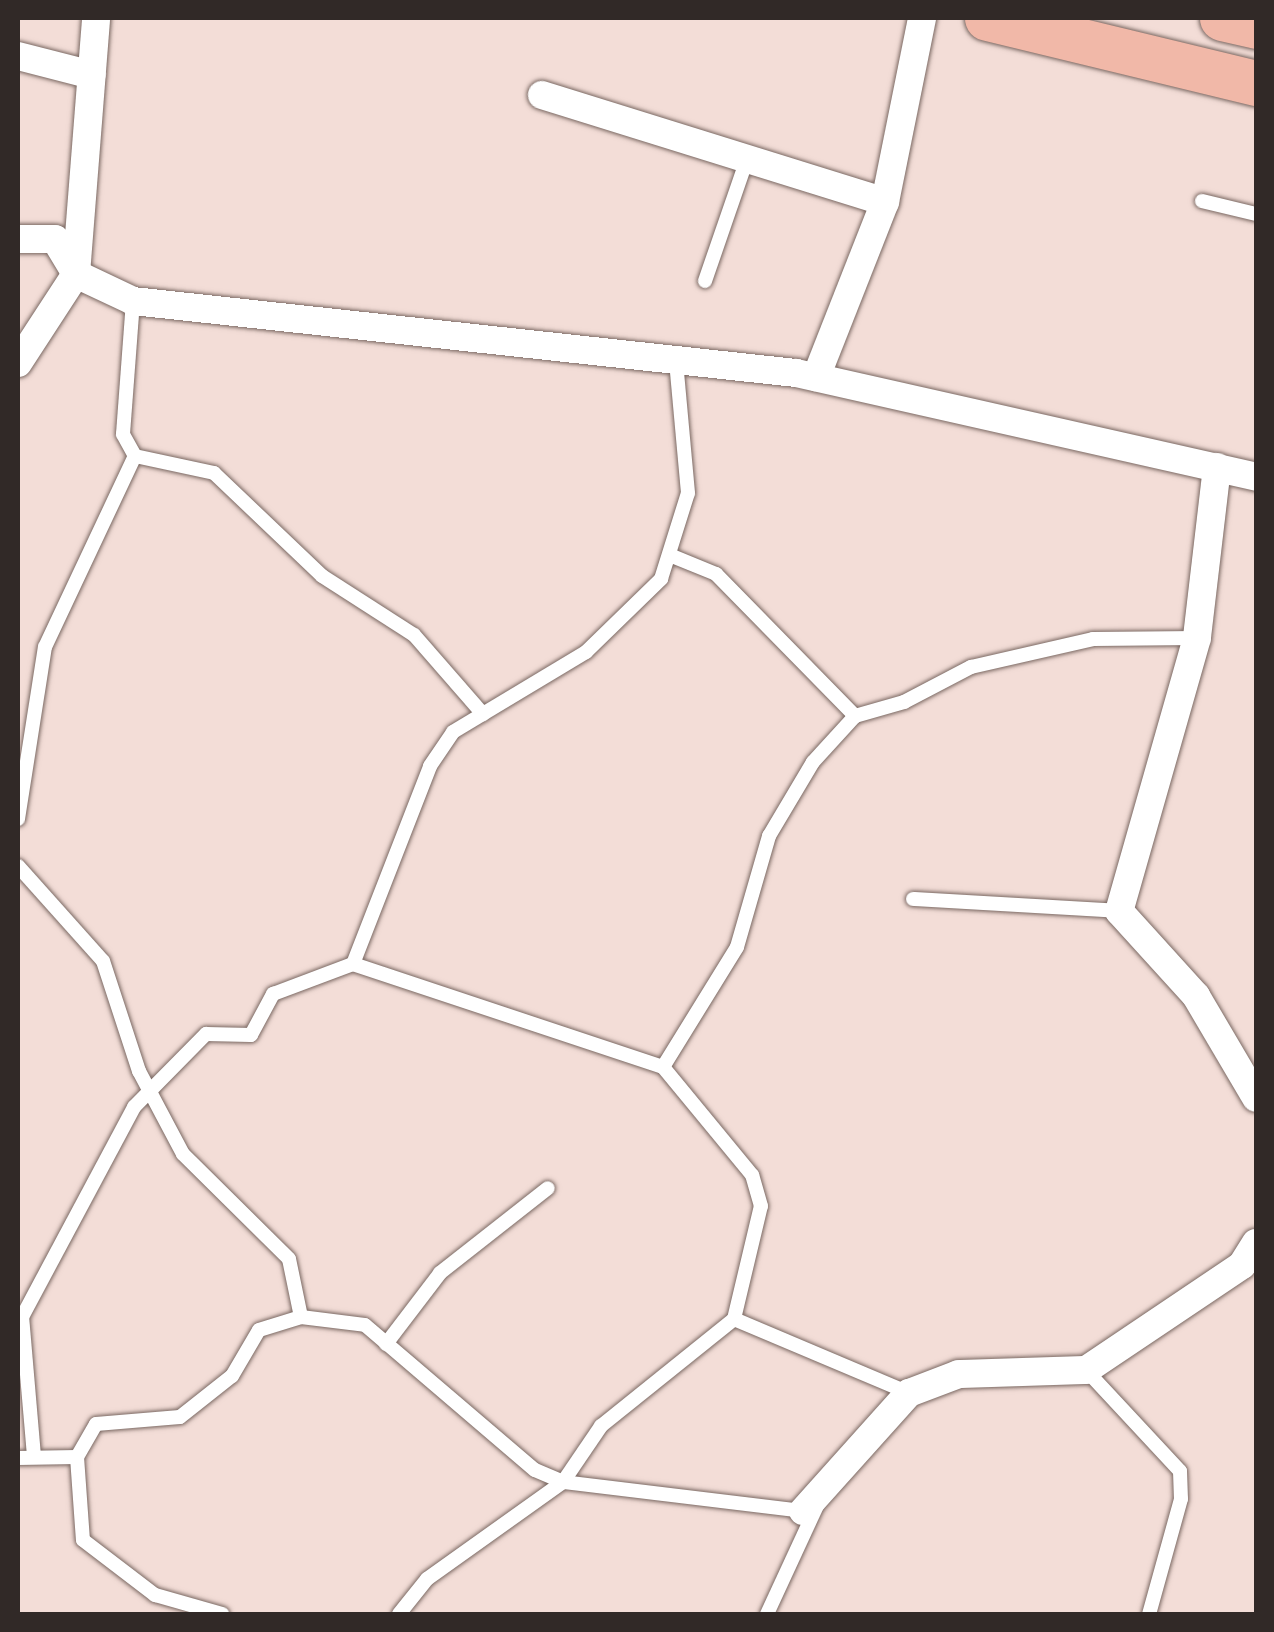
<!DOCTYPE html>
<style>
body{margin:0}
#map{position:relative;width:1274px;height:1632px;overflow:hidden;background:#f3ddd7;font-family:"Libre Baskerville",serif}
div>[style]{position:absolute}
[style*='--x']{left:calc(var(--x)*1px);top:calc(var(--y)*1px);width:calc(var(--w)*1px);rotate:calc(var(--a)*1deg)}
.roads{filter:drop-shadow(0 0 2px #7a6862) drop-shadow(0 0 2px #7a6862)}
.service>*{height:14px;margin:-7px;padding:0 7px;transform-origin:7px;border-radius:7px;background:#fff}
.minor>*{height:28px;margin:-14px;padding:0 14px;transform-origin:14px;border-radius:14px;background:#fff}
.primary>*{height:45px;margin:-22.5px;padding:0 22.5px;transform-origin:22.5px;border-radius:22.5px;background:#f1b8a8}
span{translate:-50% -50%;white-space:nowrap;text-align:center;line-height:1.15;-webkit-text-stroke:8px #fdece7;paint-order:stroke}
.frame{position:absolute;inset:0;border:20px solid #312927;pointer-events:none}
</style>
<div id="map">
<div class="roads">
<div class="service">
<i style="--x:1202;--y:201;--w:56;--a:13.5"></i>
<i style="--x:705;--y:281;--w:129;--a:-71"></i>
<i style="--x:135;--y:456;--w:81;--a:12.1"></i>
<i style="--x:214;--y:473;--w:149;--a:43.6"></i>
<i style="--x:322;--y:576;--w:109;--a:32.7"></i>
<i style="--x:414;--y:635;--w:105;--a:48.9"></i>
<i style="--x:672;--y:556;--w:48;--a:22.2"></i>
<i style="--x:716;--y:574;--w:199;--a:45.6"></i>
<i style="--x:18;--y:819;--w:174;--a:-81.1"></i>
<i style="--x:45;--y:647;--w:211;--a:-64.8"></i>
<i style="--x:135;--y:456;--w:25;--a:-119"></i>
<i style="--x:123;--y:434;--w:133;--a:-85.7"></i>
<i style="--x:18;--y:866;--w:127;--a:48.2"></i>
<i style="--x:103;--y:961;--w:116;--a:71.9"></i>
<i style="--x:139;--y:1071;--w:94;--a:62.1"></i>
<i style="--x:183;--y:1154;--w:149;--a:44.7"></i>
<i style="--x:289;--y:1259;--w:59;--a:78.3"></i>
<i style="--x:913;--y:899;--w:206;--a:3.3"></i>
<i style="--x:353;--y:964;--w:327;--a:18.4"></i>
<i style="--x:663;--y:1067;--w:141;--a:-58.3"></i>
<i style="--x:737;--y:947;--w:116;--a:-73.9"></i>
<i style="--x:769;--y:836;--w:86;--a:-59.3"></i>
<i style="--x:813;--y:762;--w:62;--a:-47.6"></i>
<i style="--x:855;--y:716;--w:51;--a:-15.9"></i>
<i style="--x:904;--y:702;--w:76;--a:-27.6"></i>
<i style="--x:971;--y:667;--w:125;--a:-12.9"></i>
<i style="--x:1093;--y:639;--w:104;--a:-0.6"></i>
<i style="--x:734;--y:1319;--w:190;--a:22.9"></i>
<i style="--x:386;--y:1344;--w:89;--a:-52.7"></i>
<i style="--x:440;--y:1273;--w:137;--a:-38.2"></i>
<i style="--x:1086;--y:1370;--w:138;--a:47.1"></i>
<i style="--x:1180;--y:1471;--w:28;--a:88"></i>
<i style="--x:1181;--y:1499;--w:119;--a:105.5"></i>
<i style="--x:34;--y:1456;--w:140;--a:-94.9"></i>
<i style="--x:22;--y:1317;--w:238;--a:-61.9"></i>
<i style="--x:134;--y:1107;--w:103;--a:-45.4"></i>
<i style="--x:206;--y:1034;--w:45;--a:1.3"></i>
<i style="--x:251;--y:1035;--w:47;--a:-61.8"></i>
<i style="--x:273;--y:994;--w:85;--a:-20.6"></i>
<i style="--x:353;--y:964;--w:212;--a:-68.7"></i>
<i style="--x:430;--y:766;--w:41;--a:-55.9"></i>
<i style="--x:453;--y:732;--w:155;--a:-31"></i>
<i style="--x:586;--y:652;--w:105;--a:-44.2"></i>
<i style="--x:661;--y:579;--w:90;--a:-72.6"></i>
<i style="--x:688;--y:493;--w:133;--a:-95.2"></i>
<i style="--x:77;--y:1457;--w:83;--a:85.9"></i>
<i style="--x:83;--y:1540;--w:91;--a:37.4"></i>
<i style="--x:155;--y:1595;--w:70;--a:15.8"></i>
<i style="--x:18;--y:1458;--w:59;--a:-1"></i>
<i style="--x:77;--y:1457;--w:38;--a:-60"></i>
<i style="--x:96;--y:1424;--w:84;--a:-4.8"></i>
<i style="--x:180;--y:1417;--w:66;--a:-38.3"></i>
<i style="--x:232;--y:1376;--w:53;--a:-59.6"></i>
<i style="--x:259;--y:1330;--w:44;--a:-17.2"></i>
<i style="--x:301;--y:1317;--w:64;--a:7.1"></i>
<i style="--x:365;--y:1325;--w:223;--a:40.5"></i>
<i style="--x:535;--y:1470;--w:30;--a:23"></i>
<i style="--x:563;--y:1482;--w:242;--a:6.9"></i>
<i style="--x:399;--y:1614;--w:45;--a:-51.3"></i>
<i style="--x:427;--y:1579;--w:167;--a:-35.5"></i>
<i style="--x:563;--y:1482;--w:68;--a:-55.8"></i>
<i style="--x:601;--y:1426;--w:171;--a:-38.8"></i>
<i style="--x:734;--y:1319;--w:116;--a:-76.6"></i>
<i style="--x:761;--y:1206;--w:32;--a:-106"></i>
<i style="--x:752;--y:1175;--w:140;--a:-129.5"></i>
<i style="--x:767;--y:1614;--w:119;--a:-65.2"></i>
</div>
<div class="minor">
<i style="--x:18;--y:56;--w:76;--a:14.4"></i>
<i style="--x:542;--y:95;--w:359;--a:17.3"></i>
<i style="--x:18;--y:239;--w:37;--a:0"></i>
<i style="--x:55;--y:239;--w:41;--a:59"></i>
<i style="--x:76;--y:274;--w:63;--a:25.3"></i>
<i style="--x:133;--y:301;--w:667;--a:6.2"></i>
<i style="--x:796;--y:373;--w:472;--a:12.7"></i>
<i style="--x:18;--y:363;--w:106;--a:-56.9"></i>
<i style="--x:76;--y:274;--w:257;--a:-85.5"></i>
<i style="--x:816;--y:377;--w:188;--a:-68.5"></i>
<i style="--x:885;--y:202;--w:188;--a:-78.6"></i>
<i style="--x:1217;--y:467;--w:172;--a:96.7"></i>
<i style="--x:1197;--y:638;--w:284;--a:105.9"></i>
<i style="--x:1119;--y:911;--w:115;--a:47.8"></i>
<i style="--x:1196;--y:996;--w:118;--a:59.5"></i>
<i style="--x:803;--y:1511;--w:159;--a:-48.1"></i>
<i style="--x:909;--y:1393;--w:53;--a:-20.8"></i>
<i style="--x:959;--y:1374;--w:127;--a:-1.8"></i>
<i style="--x:1086;--y:1370;--w:188;--a:-33.9"></i>
<i style="--x:1242;--y:1265;--w:26;--a:-58"></i>
</div>
<div class="primary">
<i style="--x:987;--y:18;--w:277;--a:13.6"></i>
<i style="--x:1222;--y:18;--w:35;--a:13"></i>
</div>
</div>
<div class="frame"></div>
</div>
